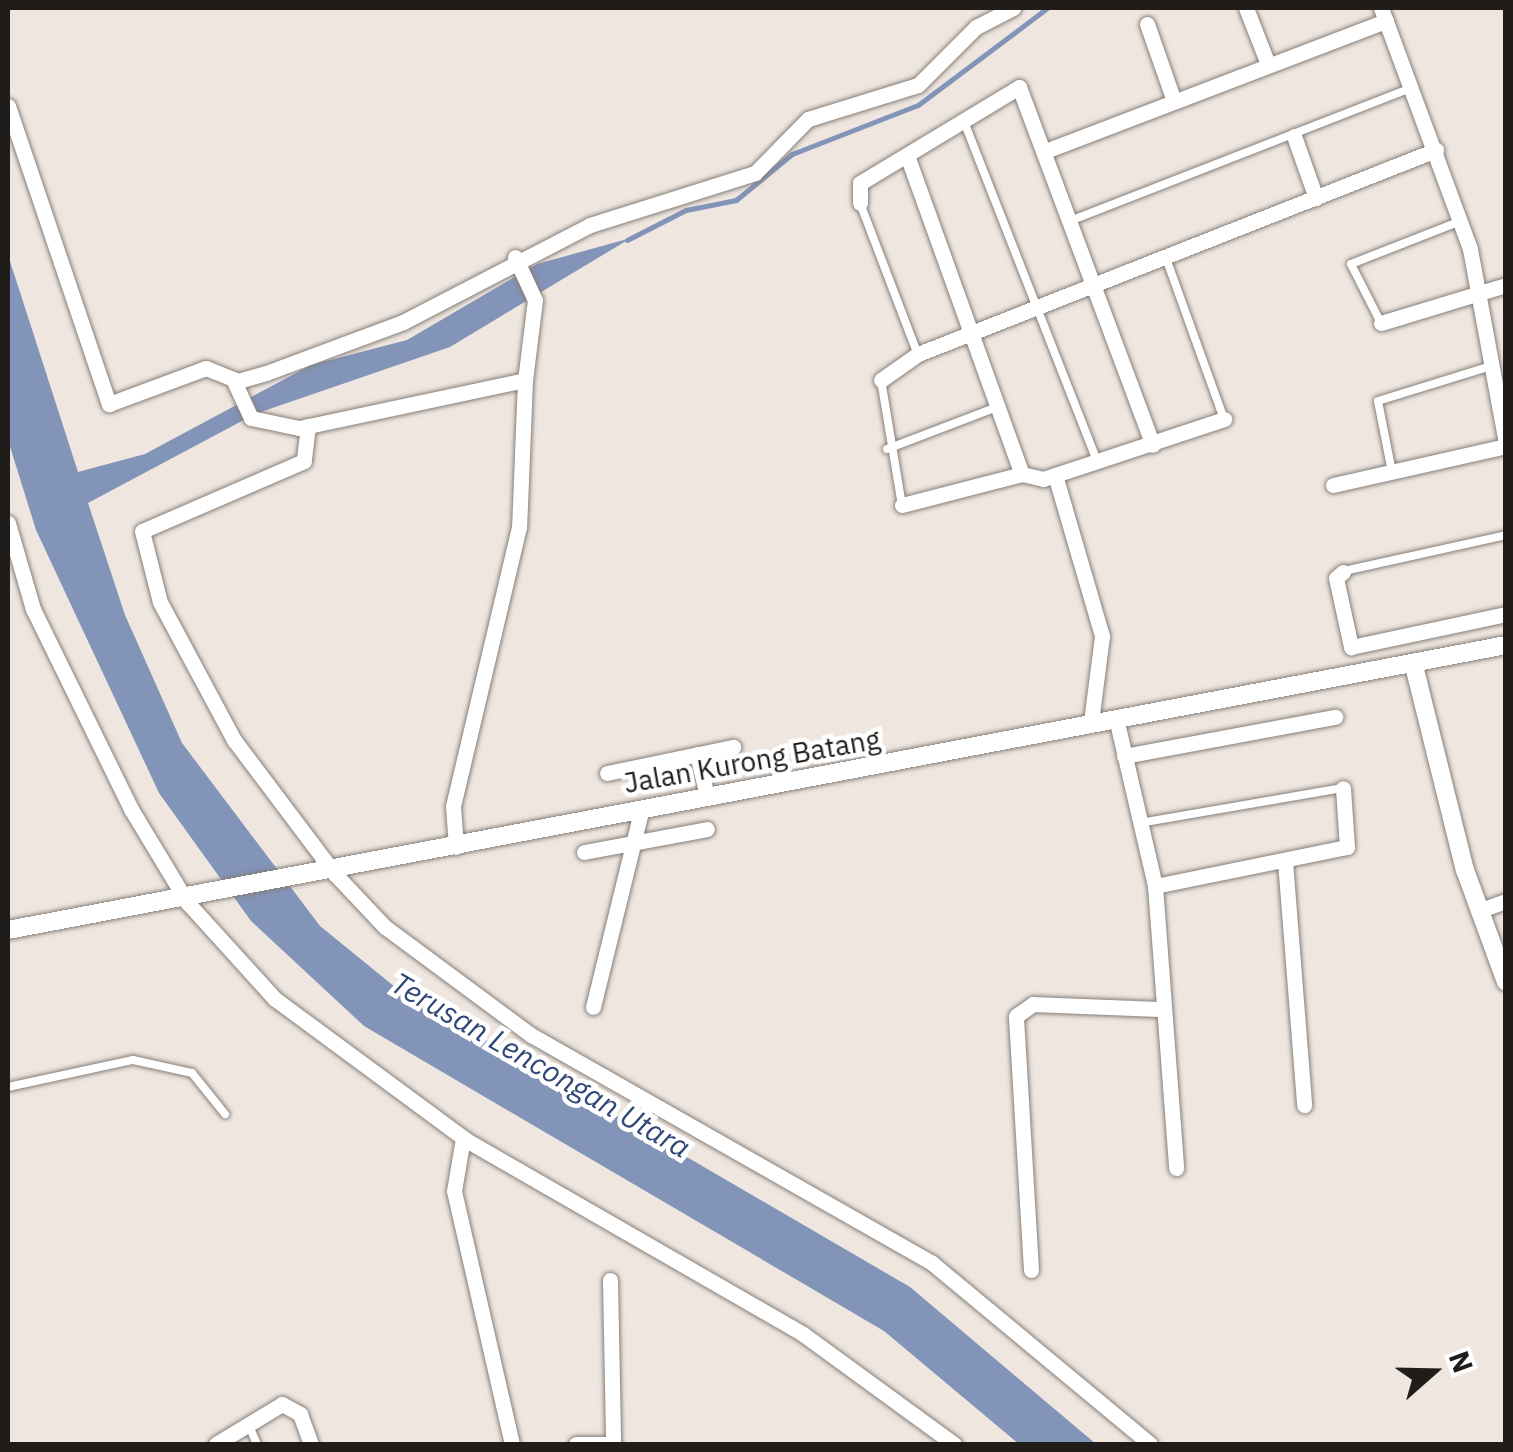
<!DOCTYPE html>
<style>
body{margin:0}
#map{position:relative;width:1513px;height:1452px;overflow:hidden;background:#eee6df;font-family:"IBM Plex Sans",sans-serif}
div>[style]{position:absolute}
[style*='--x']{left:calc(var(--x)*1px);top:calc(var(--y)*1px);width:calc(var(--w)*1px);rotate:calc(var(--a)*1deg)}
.water>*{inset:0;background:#8294b8}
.stream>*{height:5px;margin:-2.5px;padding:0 2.5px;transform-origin:2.5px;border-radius:2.5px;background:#8294b8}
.roads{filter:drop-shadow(0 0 2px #867e78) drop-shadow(0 0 2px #867e78)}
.service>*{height:8px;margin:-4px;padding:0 4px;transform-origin:4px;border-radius:4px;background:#fff}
.minor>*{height:15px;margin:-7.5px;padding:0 7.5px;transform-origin:7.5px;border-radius:7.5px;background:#fff}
.tertiary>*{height:18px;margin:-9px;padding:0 9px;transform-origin:9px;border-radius:9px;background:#fff}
span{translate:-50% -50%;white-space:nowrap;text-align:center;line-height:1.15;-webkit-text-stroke:9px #fff;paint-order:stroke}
.street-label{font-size:28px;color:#1f1c19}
.water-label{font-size:30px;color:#314778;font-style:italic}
.frame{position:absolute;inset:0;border:10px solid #1f1c19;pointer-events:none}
.north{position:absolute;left:1383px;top:1322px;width:100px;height:100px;-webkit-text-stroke:8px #fff;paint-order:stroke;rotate:70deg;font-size:28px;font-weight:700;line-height:40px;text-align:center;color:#1f1c19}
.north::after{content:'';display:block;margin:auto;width:35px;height:45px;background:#1f1c19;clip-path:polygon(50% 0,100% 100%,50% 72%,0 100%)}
</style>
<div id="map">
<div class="water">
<i style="clip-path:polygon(631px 238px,450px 347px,255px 414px,88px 503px,125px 615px,182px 743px,320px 926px,395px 987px,910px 1287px,1096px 1444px,1019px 1444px,884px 1331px,364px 1026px,251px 921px,159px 793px,36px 530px,8px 440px,8px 255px,78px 472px,145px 454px,311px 365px,407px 340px,537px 264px)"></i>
</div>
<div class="stream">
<i style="--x:627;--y:240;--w:66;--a:-27"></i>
<i style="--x:686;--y:210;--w:51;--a:-11.3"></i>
<i style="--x:736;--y:200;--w:72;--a:-39.4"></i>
<i style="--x:792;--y:154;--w:135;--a:-21.3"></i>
<i style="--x:918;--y:105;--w:161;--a:-36.9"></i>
</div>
<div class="roads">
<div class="service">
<i style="--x:963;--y:119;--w:365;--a:68.6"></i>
<i style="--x:860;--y:203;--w:160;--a:69.1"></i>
<i style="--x:1075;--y:219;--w:361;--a:-21.3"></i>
<i style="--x:1166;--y:258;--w:171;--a:70.2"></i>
<i style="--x:1381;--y:323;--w:66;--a:-117"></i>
<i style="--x:1351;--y:264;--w:115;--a:-21.4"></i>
<i style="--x:881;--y:380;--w:127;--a:80.5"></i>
<i style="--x:887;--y:449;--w:118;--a:-20.9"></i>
<i style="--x:1392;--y:472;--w:72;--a:-101.2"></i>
<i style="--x:1378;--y:401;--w:118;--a:-17.2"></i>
<i style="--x:1344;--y:571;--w:166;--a:-12.5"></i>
<i style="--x:1140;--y:823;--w:206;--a:-9.8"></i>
<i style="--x:8;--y:1087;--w:128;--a:-12.2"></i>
<i style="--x:133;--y:1060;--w:60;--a:12.4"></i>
<i style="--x:192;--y:1073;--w:53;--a:51.2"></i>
<i style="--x:249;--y:1426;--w:20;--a:66"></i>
</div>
<div class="minor">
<i style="--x:1246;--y:8;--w:60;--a:68.6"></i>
<i style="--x:1381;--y:8;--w:257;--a:69.7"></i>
<i style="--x:1470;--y:249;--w:198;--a:79.5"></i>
<i style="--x:1147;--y:24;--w:82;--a:70.7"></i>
<i style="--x:8;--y:106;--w:315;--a:71.3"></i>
<i style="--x:109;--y:404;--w:103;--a:-20.4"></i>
<i style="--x:206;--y:368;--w:35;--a:22"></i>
<i style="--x:238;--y:381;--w:29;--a:-16"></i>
<i style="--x:266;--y:373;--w:146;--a:-20.4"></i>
<i style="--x:403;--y:322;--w:211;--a:-27.4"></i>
<i style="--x:590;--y:225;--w:173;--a:-17.5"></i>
<i style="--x:755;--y:173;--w:76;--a:-45.5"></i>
<i style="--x:808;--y:119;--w:115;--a:-17.2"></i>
<i style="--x:918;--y:85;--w:82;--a:-45"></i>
<i style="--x:976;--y:27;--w:42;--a:-27.2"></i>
<i style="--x:1294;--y:136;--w:66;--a:70.5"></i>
<i style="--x:1048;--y:150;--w:362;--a:-20.9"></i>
<i style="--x:908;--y:158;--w:336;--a:70.2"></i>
<i style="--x:860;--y:203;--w:20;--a:-90"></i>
<i style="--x:860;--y:183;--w:186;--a:-31.1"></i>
<i style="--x:1019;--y:87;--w:382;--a:69.5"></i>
<i style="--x:515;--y:257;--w:47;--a:65.1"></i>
<i style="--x:535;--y:300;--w:81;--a:97.1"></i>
<i style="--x:1381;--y:323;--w:131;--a:-16.9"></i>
<i style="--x:233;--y:379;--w:43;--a:65.2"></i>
<i style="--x:251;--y:418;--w:49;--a:11.8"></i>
<i style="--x:299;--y:428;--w:231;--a:-12"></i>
<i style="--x:525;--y:380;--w:147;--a:92.3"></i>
<i style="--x:519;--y:527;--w:287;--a:103.3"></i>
<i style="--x:453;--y:806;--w:41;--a:85.8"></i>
<i style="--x:881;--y:380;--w:45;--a:-35.1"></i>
<i style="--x:918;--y:354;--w:557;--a:-21.5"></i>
<i style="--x:308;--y:426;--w:35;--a:97"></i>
<i style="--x:304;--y:461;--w:176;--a:156.6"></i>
<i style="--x:142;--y:531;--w:73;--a:75.8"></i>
<i style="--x:160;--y:602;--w:157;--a:61.8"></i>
<i style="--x:234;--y:740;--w:168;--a:53"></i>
<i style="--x:335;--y:874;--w:73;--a:46.7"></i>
<i style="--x:385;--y:927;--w:182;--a:36.5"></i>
<i style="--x:531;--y:1035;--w:461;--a:29.6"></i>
<i style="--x:932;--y:1263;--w:283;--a:39.7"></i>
<i style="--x:1055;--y:475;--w:168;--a:73.7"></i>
<i style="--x:1102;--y:636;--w:87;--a:97.3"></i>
<i style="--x:1333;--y:485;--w:177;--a:-12.7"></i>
<i style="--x:902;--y:505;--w:124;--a:-14.5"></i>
<i style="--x:1022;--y:474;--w:22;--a:13"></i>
<i style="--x:1043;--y:479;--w:191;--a:-18.3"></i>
<i style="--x:8;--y:523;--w:90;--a:73.8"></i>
<i style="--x:33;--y:609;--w:223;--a:63.9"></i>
<i style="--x:131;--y:809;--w:109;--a:58.9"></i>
<i style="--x:187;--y:902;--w:131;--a:47.8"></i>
<i style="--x:275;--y:999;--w:237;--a:36.4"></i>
<i style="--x:466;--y:1140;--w:389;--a:29.9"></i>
<i style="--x:803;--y:1334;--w:187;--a:36.1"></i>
<i style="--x:1343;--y:572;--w:9;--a:139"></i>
<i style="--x:1336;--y:578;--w:71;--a:77.7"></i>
<i style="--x:1351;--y:647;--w:158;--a:-12"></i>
<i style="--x:1116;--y:718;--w:172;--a:76.9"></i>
<i style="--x:1155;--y:886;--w:283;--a:85.7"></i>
<i style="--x:697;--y:754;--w:43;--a:76.6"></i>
<i style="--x:1124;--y:756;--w:215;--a:-10.5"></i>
<i style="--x:607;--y:773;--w:129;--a:-11.7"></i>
<i style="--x:584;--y:852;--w:125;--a:-10.6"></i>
<i style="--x:1285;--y:861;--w:245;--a:85.5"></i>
<i style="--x:1155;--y:886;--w:196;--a:-11.5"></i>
<i style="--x:1347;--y:847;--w:59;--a:-93.9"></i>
<i style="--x:1478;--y:911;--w:30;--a:-20"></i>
<i style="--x:593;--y:1007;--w:205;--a:-76.2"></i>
<i style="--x:463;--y:1138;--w:54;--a:99.6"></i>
<i style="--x:454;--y:1191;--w:260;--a:77.1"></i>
<i style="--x:1031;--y:1270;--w:254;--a:-93.4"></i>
<i style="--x:1016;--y:1016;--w:21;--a:-35"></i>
<i style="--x:1033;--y:1004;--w:125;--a:2.3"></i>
<i style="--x:610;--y:1280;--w:158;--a:88.9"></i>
<i style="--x:216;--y:1444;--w:77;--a:-31.2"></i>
<i style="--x:282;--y:1404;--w:21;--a:29"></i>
<i style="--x:300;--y:1414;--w:32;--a:70"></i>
<i style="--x:576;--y:1444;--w:38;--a:0"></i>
</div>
<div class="tertiary">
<i style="--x:1414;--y:666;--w:210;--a:76"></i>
<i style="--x:1465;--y:870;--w:119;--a:69.9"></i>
<i style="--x:8;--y:930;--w:1525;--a:-10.77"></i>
</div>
</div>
<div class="street-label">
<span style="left:752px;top:761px;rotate:-10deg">Jalan Kurong Batang</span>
</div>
<div class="water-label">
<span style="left:541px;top:1065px;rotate:30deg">Terusan Lencongan Utara</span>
</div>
<div class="frame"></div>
<div class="north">N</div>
</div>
